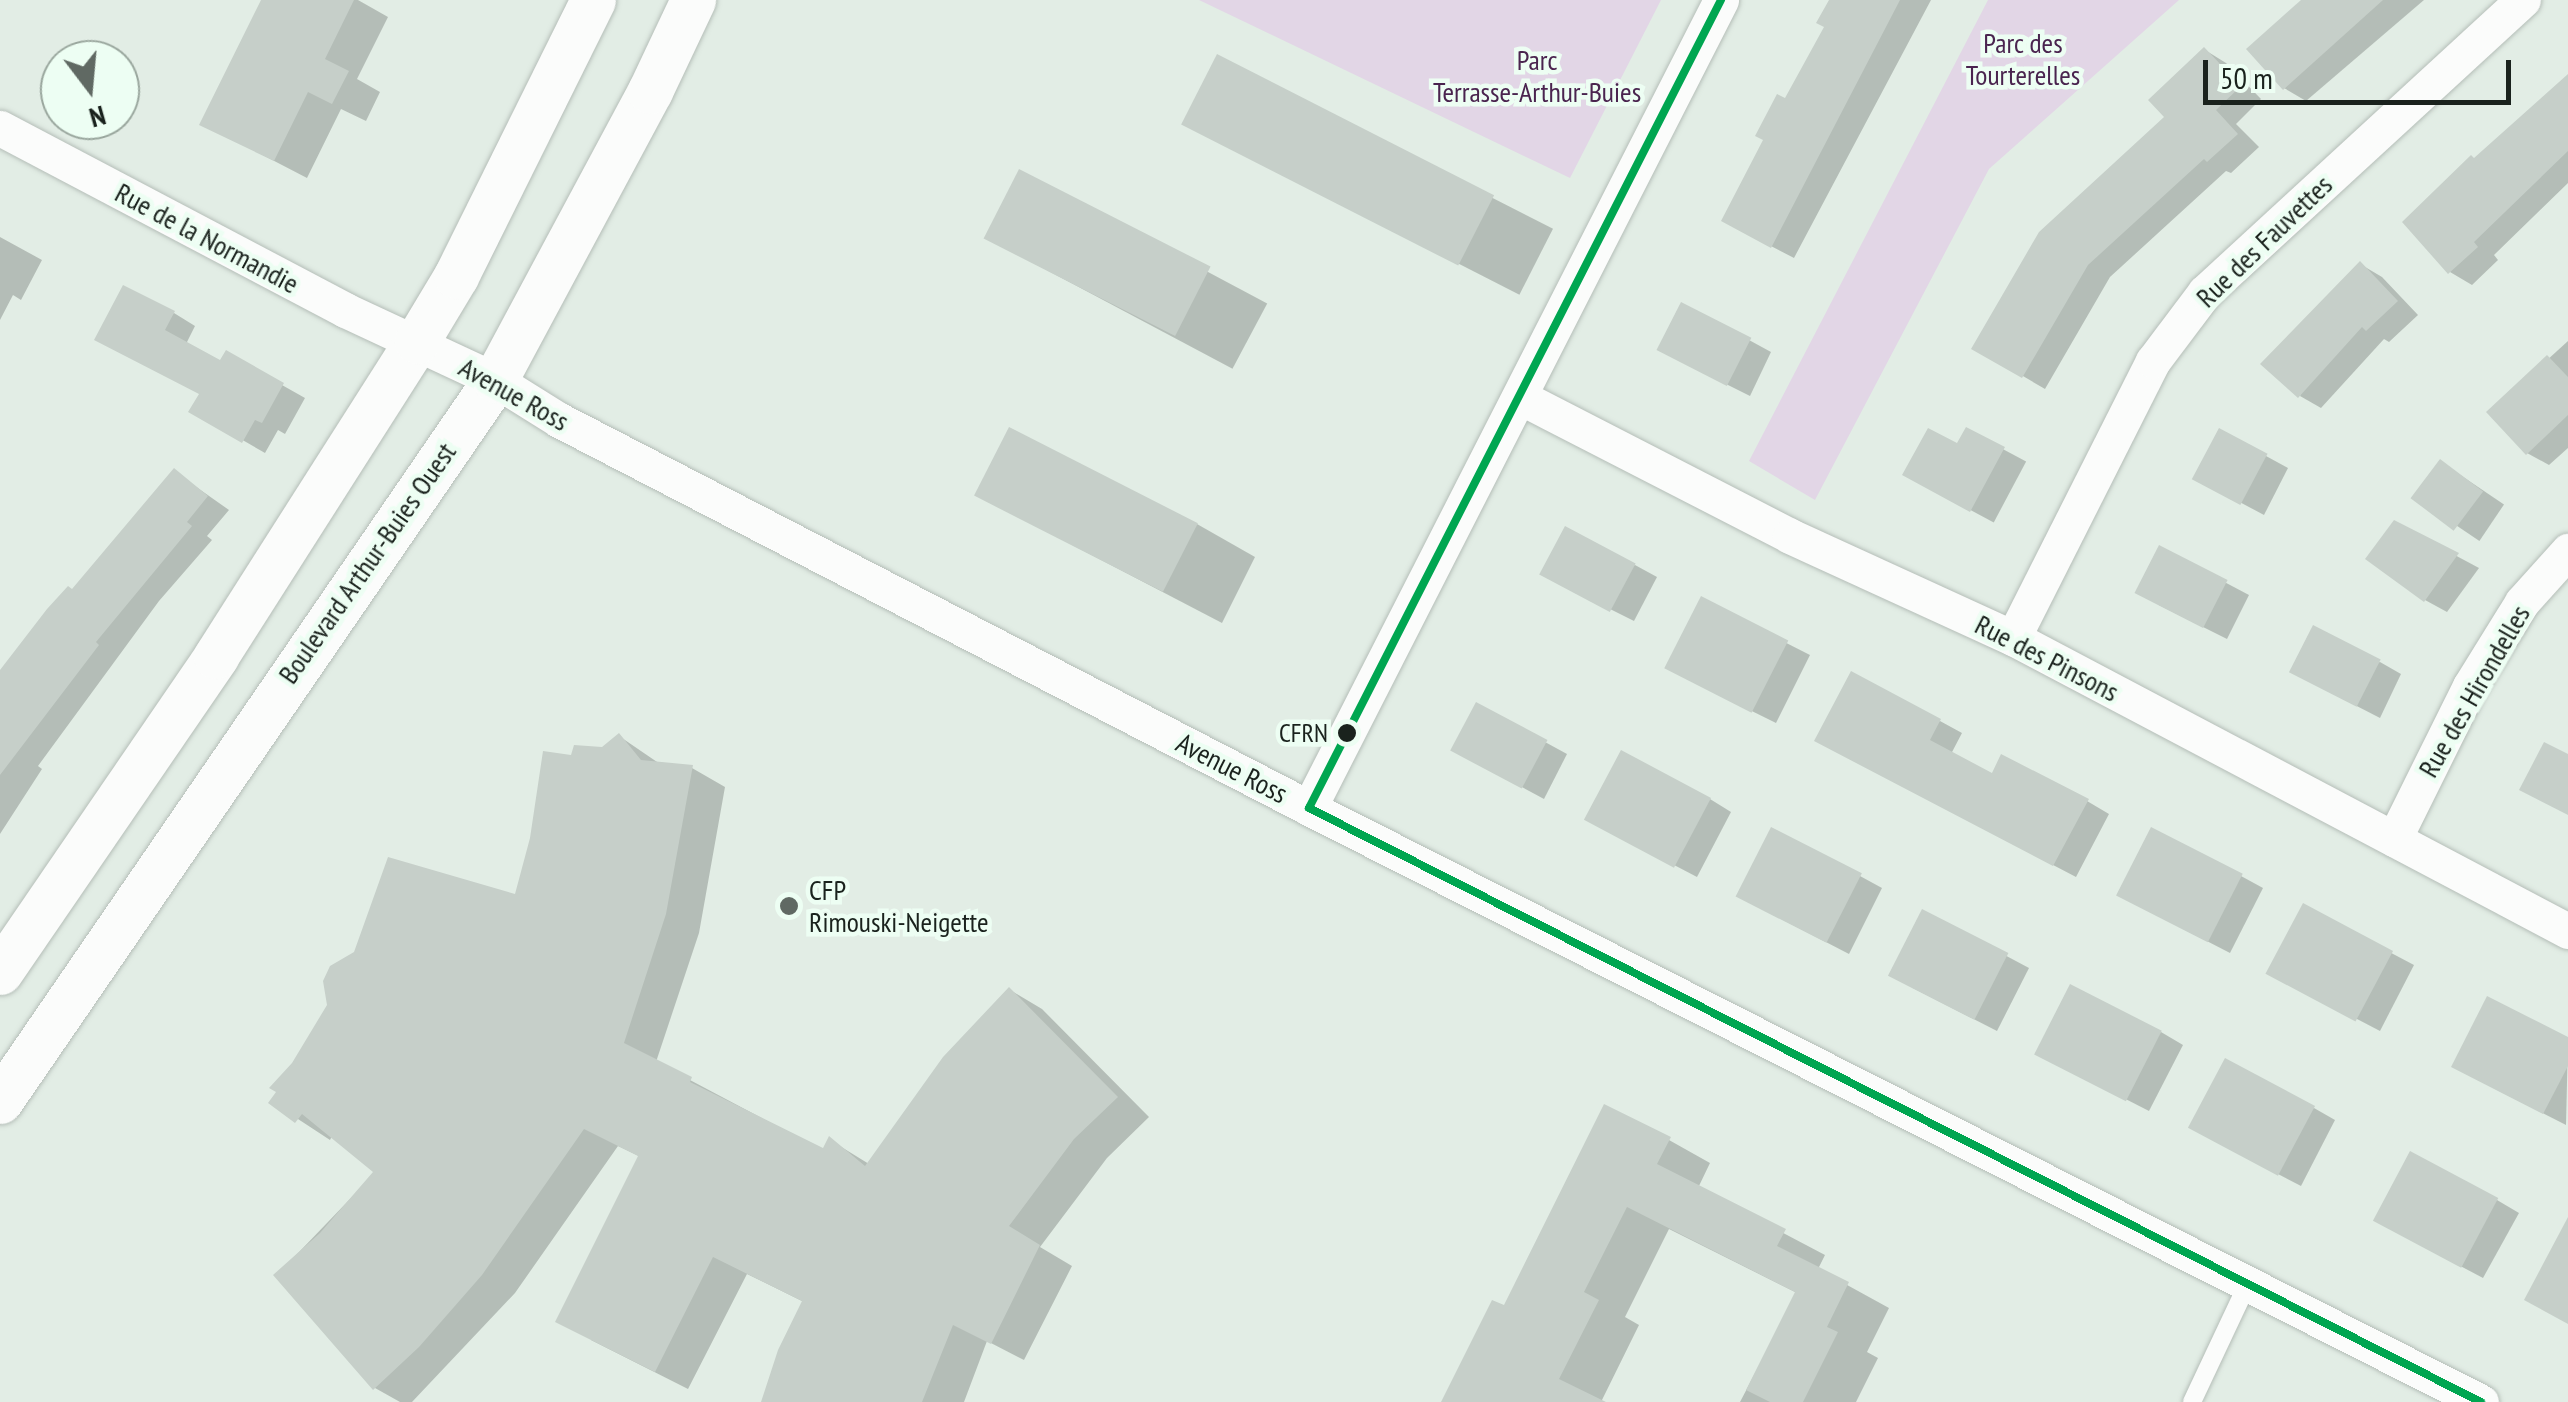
<!DOCTYPE html>
<style>
body{margin:0}
#map{position:relative;width:2568px;height:1402px;overflow:hidden;background:#e2ede5;font-family:"PT Sans Narrow",sans-serif}
div>[style]{position:absolute}
[style*='--x']{left:calc(var(--x)*1px);top:calc(var(--y)*1px);width:calc(var(--w)*1px);rotate:calc(var(--a)*1deg)}
.green>*{inset:0;background:#e2d6e6}
.shadow>*{inset:0;background:#0003;transform-origin:0 0}
.building>*{inset:0;background:#c6cfc9;transform-origin:0 0}
.roads{filter:drop-shadow(0 0 2px #b5beb8) drop-shadow(0 0 2px #b5beb8)}
.service>*{height:18px;margin:-9px;padding:0 9px;transform-origin:9px;border-radius:9px;background:#fbfcfb}
.minor>*{height:35px;margin:-17.5px;padding:0 17.5px;transform-origin:17.5px;border-radius:17.5px;background:#fbfcfb}
.tertiary>*{height:45px;margin:-22.5px;padding:0 22.5px;transform-origin:22.5px;border-radius:22.5px;background:#fbfcfb}
.bus-1>*{height:8px;margin:-4px;padding:0 4px;transform-origin:4px;border-radius:4px;background:#00a651}
.dots>*{width:28px;height:28px;translate:-50% -50%;box-sizing:border-box;border:5px solid #edfef3;border-radius:50%}
span{translate:-50% -50%;white-space:nowrap;text-align:center;line-height:1.15;-webkit-text-stroke:9px #edfef3;paint-order:stroke}
.bus-label{font-size:26px;color:#1a221d}
.right{translate:-100% -50%;text-align:right}
.park-label{font-size:28px;color:#4a244f}
.street-label{font-size:28px;color:#1a221d}
.poi-label{font-size:28px;color:#1a221d}
.left{translate:0 -50%;text-align:left}
.north{position:absolute;left:40px;top:40px;width:100px;height:100px;box-sizing:border-box;background:#edfef3;border:2px solid #99a69d;border-radius:50%;rotate:164deg;font-size:28px;font-weight:700;line-height:40px;text-align:center;color:#1a221d}
.north::after{content:'';display:block;margin:auto;width:35px;height:45px;background:#606963;clip-path:polygon(50% 0,100% 100%,50% 72%,0 100%)}
.scale{position:absolute;left:2203px;top:60px;width:308px;height:45px;box-sizing:border-box;border:5px solid #1a221d;border-top:0;padding-left:12px;font-size:30px;line-height:35px;white-space:nowrap;color:#1a221d;-webkit-text-stroke:8px #edfef3;paint-order:stroke}
</style>
<div id="map">
<div class="green">
<i style="clip-path:polygon(1199px 0,1661px 0,1570px 178px)"></i>
<i style="clip-path:polygon(1988px 0,2179px 0,1989px 169px,1815px 500px,1749px 461px)"></i>
</div>
<div class="shadow">
<i style="clip-path:polygon(264px 0,358px 0,388px 17px,357px 79px,380px 92px,366px 121px,341px 109px,307px 178px,203px 124px)"></i>
<i style="clip-path:polygon(1831px 0,1931px 0,1794px 258px,1746px 233px,1786px 101px,1827px 27px)"></i>
<i style="clip-path:polygon(2304px 0,2424px 0,2306px 101px,2284px 88px)"></i>
<i style="clip-path:polygon(2205px 50px,2226px 63px,2261px 99px,2236px 124px,2259px 147px,2231px 173px,2226px 171px,2110px 277px,2045px 389px,1975px 348px,2168px 117px)"></i>
<i style="left:1218px;top:58px;width:376px;height:74px;rotate:27deg"></i>
<i style="clip-path:polygon(2568px 80px,2568px 183px,2494px 255px,2498px 260px,2472px 285px,2450px 272px,2475px 160px)"></i>
<i style="left:1020px;top:172px;width:280px;height:74px;rotate:28deg"></i>
<i style="clip-path:polygon(0 237px,42px 260px,21px 300px,13px 295px,0 320px)"></i>
<i style="clip-path:polygon(2360px 264px,2382px 277px,2418px 315px,2389px 342px,2384px 339px,2321px 408px,2300px 396px)"></i>
<i style="clip-path:polygon(174px 313px,195px 326px,186px 344px,221px 364px,227px 354px,305px 398px,285px 434px,278px 430px,265px 453px,192px 411px,202px 394px,97px 339px)"></i>
<i style="clip-path:polygon(1749px 340px,1771px 352px,1750px 396px,1682px 362px)"></i>
<i style="clip-path:polygon(2568px 341px,2568px 448px,2549px 465px,2527px 453px,2490px 412px)"></i>
<i style="left:1967px;top:430px;width:67px;height:69px;rotate:28deg"></i>
<i style="clip-path:polygon(2266px 456px,2288px 468px,2264px 515px,2217px 490px)"></i>
<i style="left:2441px;top:462px;width:76px;height:44px;rotate:34deg"></i>
<i style="clip-path:polygon(175px 472px,229px 510px,207px 536px,212px 540px,159px 601px,38px 766px,42px 769px,0 834px,0 675px)"></i>
<i style="clip-path:polygon(977px 495px,1197px 524px,1255px 557px,1222px 623px)"></i>
<i style="clip-path:polygon(2395px 523px,2479px 568px,2447px 612px,2425px 600px)"></i>
<i style="clip-path:polygon(2160px 548px,2249px 595px,2227px 639px,2159px 605px)"></i>
<i style="clip-path:polygon(1635px 565px,1657px 577px,1634px 621px,1566px 587px)"></i>
<i style="clip-path:polygon(1702px 600px,1810px 655px,1776px 723px,1689px 680px)"></i>
<i style="clip-path:polygon(2380px 662px,2401px 674px,2380px 718px,2314px 684px)"></i>
<i style="clip-path:polygon(1940px 721px,1962px 733px,1951px 754px,1993px 776px,2087px 801px,2109px 814px,2076px 877px,1839px 753px)"></i>
<i style="clip-path:polygon(619px 736px,660px 764px,692px 768px,725px 787px,699px 933px,656px 1062px,824px 1151px,830px 1140px,869px 1164px,1010px 990px,1042px 1009px,1149px 1117px,1107px 1158px,1040px 1247px,1072px 1266px,1024px 1360px,987px 1341px,964px 1402px,763px 1402px,804px 1302px,747px 1274px,688px 1389px,591px 1340px,641px 1157px,618px 1146px,515px 1293px,412px 1402px,400px 1402px,375px 1388px,277px 1275px,376px 1172px,332px 1136px,330px 1140px,272px 1102px,517px 897px,572px 757px,603px 750px)"></i>
<i style="clip-path:polygon(1545px 742px,1567px 754px,1544px 799px,1475px 762px)"></i>
<i style="clip-path:polygon(1710px 799px,1731px 812px,1697px 877px,1609px 831px)"></i>
<i style="clip-path:polygon(1860px 876px,1882px 888px,1849px 954px,1760px 908px)"></i>
<i style="clip-path:polygon(2241px 876px,2263px 888px,2230px 953px,2141px 907px)"></i>
<i style="clip-path:polygon(2304px 907px,2414px 965px,2380px 1031px,2292px 985px)"></i>
<i style="clip-path:polygon(1924px 912px,2029px 968px,1997px 1031px,1913px 988px)"></i>
<i style="clip-path:polygon(2161px 1032px,2183px 1045px,2149px 1111px,2059px 1065px)"></i>
<i style="clip-path:polygon(2568px 1040px,2566px 1125px,2476px 1079px)"></i>
<i style="clip-path:polygon(2314px 1108px,2335px 1120px,2301px 1186px,2213px 1140px)"></i>
<i style="clip-path:polygon(1669px 1140px,1710px 1163px,1698px 1188px,1825px 1255px,1818px 1269px,1889px 1308px,1867px 1352px,1878px 1358px,1856px 1402px,1740px 1402px,1797px 1293px,1669px 1229px,1625px 1317px,1639px 1325px,1601px 1402px,1444px 1402px,1505px 1309px)"></i>
<i style="clip-path:polygon(2497px 1200px,2519px 1213px,2483px 1278px,2398px 1233px)"></i>
</div>
<div class="building">
<i style="clip-path:polygon(261px 0,354px 0,325px 59px,349px 71px,332px 104px,308px 92px,274px 161px,199px 125px)"></i>
<i style="clip-path:polygon(1829px 0,1900px 0,1771px 248px,1721px 221px,1763px 140px,1755px 136px,1777px 94px,1785px 98px,1824px 27px,1816px 23px)"></i>
<i style="clip-path:polygon(2301px 0,2383px 0,2283px 90px,2246px 49px)"></i>
<i style="clip-path:polygon(2204px 47px,2241px 86px,2216px 110px,2238px 134px,2207px 162px,2204px 159px,2088px 265px,2022px 378px,1971px 349px,2039px 232px,2164px 117px,2148px 100px)"></i>
<i style="left:1217px;top:54px;width:311px;height:79px;rotate:27deg"></i>
<i style="clip-path:polygon(2568px 74px,2568px 151px,2474px 242px,2478px 247px,2448px 274px,2402px 222px,2471px 155px,2474px 158px)"></i>
<i style="left:1019px;top:169px;width:215px;height:78px;rotate:27deg"></i>
<i style="clip-path:polygon(2360px 261px,2398px 301px,2366px 331px,2362px 327px,2298px 398px,2260px 364px)"></i>
<i style="clip-path:polygon(123px 285px,175px 311px,165px 330px,220px 360px,226px 350px,284px 383px,262px 423px,255px 420px,242px 443px,188px 412px,199px 394px,94px 340px)"></i>
<i style="left:1681px;top:302px;width:79px;height:54px;rotate:27deg"></i>
<i style="clip-path:polygon(2547px 355px,2568px 377px,2568px 415px,2526px 455px,2486px 412px)"></i>
<i style="left:1009px;top:427px;width:212px;height:77px;rotate:27deg"></i>
<i style="clip-path:polygon(1966px 427px,2005px 447px,1970px 512px,1902px 475px,1928px 428px,1957px 443px)"></i>
<i style="left:2219px;top:428px;width:55px;height:58px;rotate:28deg"></i>
<i style="left:2440px;top:459px;width:54px;height:49px;rotate:37deg"></i>
<i style="clip-path:polygon(174px 468px,208px 496px,187px 522px,192px 526px,96px 642px,99px 645px,0 775px,0 670px,47px 609px,68px 586px,72px 589px)"></i>
<i style="clip-path:polygon(2394px 520px,2459px 553px,2424px 602px,2365px 559px)"></i>
<i style="left:1565px;top:526px;width:80px;height:55px;rotate:28deg"></i>
<i style="left:2159px;top:545px;width:77px;height:54px;rotate:27deg"></i>
<i style="left:1701px;top:596px;width:98px;height:81px;rotate:27deg"></i>
<i style="left:2313px;top:625px;width:76px;height:53px;rotate:27deg"></i>
<i style="clip-path:polygon(1851px 671px,1941px 719px,1930px 740px,1992px 773px,2001px 754px,2089px 799px,2053px 866px,1814px 741px)"></i>
<i style="left:1476px;top:702px;width:81px;height:55px;rotate:28deg"></i>
<i style="clip-path:polygon(619px 733px,641px 760px,693px 765px,666px 914px,624px 1043px,692px 1077px,690px 1082px,823px 1148px,829px 1136px,865px 1166px,943px 1057px,1009px 987px,1118px 1097px,1074px 1139px,1009px 1226px,1040px 1245px,991px 1344px,953px 1325px,922px 1402px,761px 1402px,778px 1350px,802px 1301px,713px 1257px,655px 1372px,555px 1322px,638px 1156px,584px 1129px,482px 1275px,419px 1347px,373px 1390px,273px 1275px,320px 1233px,373px 1172px,302px 1114px,295px 1123px,268px 1103px,276px 1092px,269px 1088px,292px 1063px,327px 1005px,323px 981px,330px 966px,354px 952px,388px 857px,515px 894px,530px 838px,543px 751px,571px 755px,574px 745px,602px 747px)"></i>
<i style="clip-path:polygon(2544px 742px,2568px 754px,2568px 815px,2519px 790px)"></i>
<i style="left:1621px;top:750px;width:102px;height:79px;rotate:28deg"></i>
<i style="left:1771px;top:827px;width:102px;height:78px;rotate:27deg"></i>
<i style="left:2151px;top:827px;width:103px;height:77px;rotate:27deg"></i>
<i style="left:2303px;top:903px;width:102px;height:80px;rotate:28deg"></i>
<i style="left:1922px;top:909px;width:97px;height:75px;rotate:27deg"></i>
<i style="left:2070px;top:984px;width:103px;height:79px;rotate:27deg"></i>
<i style="clip-path:polygon(2487px 996px,2568px 1037px,2568px 1066px,2543px 1114px,2451px 1067px)"></i>
<i style="left:2225px;top:1058px;width:102px;height:79px;rotate:28deg"></i>
<i style="clip-path:polygon(1604px 1104px,1671px 1137px,1657px 1164px,1786px 1229px,1777px 1246px,1849px 1282px,1827px 1327px,1838px 1332px,1803px 1402px,1770px 1402px,1746px 1390px,1795px 1292px,1627px 1207px,1584px 1292px,1599px 1300px,1559px 1379px,1606px 1402px,1441px 1402px,1492px 1300px,1504px 1305px)"></i>
<i style="left:2410px;top:1151px;width:100px;height:79px;rotate:28deg"></i>
<i style="clip-path:polygon(2568px 1217px,2568px 1324px,2524px 1300px)"></i>
</div>
<div class="roads">
<div class="service">
<i style="--x:2192;--y:1402;--w:129;--a:-64.8"></i>
</div>
<div class="minor">
<i style="--x:0;--y:128;--w:390;--a:27.8"></i>
<i style="--x:345;--y:310;--w:166;--a:25"></i>
<i style="--x:495;--y:380;--w:75;--a:32"></i>
<i style="--x:559;--y:420;--w:844;--a:27.35"></i>
<i style="--x:1309;--y:808;--w:1314;--a:26.88"></i>
<i style="--x:1520;--y:397;--w:304;--a:27.2"></i>
<i style="--x:1790;--y:536;--w:245;--a:24.6"></i>
<i style="--x:2013;--y:638;--w:628;--a:27.83"></i>
<i style="--x:2013;--y:638;--w:310;--a:-63.2"></i>
<i style="--x:2153;--y:361;--w:86;--a:-53"></i>
<i style="--x:2205;--y:292;--w:432;--a:-42.6"></i>
<i style="--x:1309;--y:808;--w:907;--a:-62.98"></i>
<i style="--x:2394;--y:839;--w:171;--a:-63.6"></i>
<i style="--x:2470;--y:686;--w:99;--a:-58.2"></i>
<i style="--x:2522;--y:602;--w:69;--a:-48"></i>
</div>
<div class="tertiary">
<i style="--x:0;--y:972;--w:383;--a:-55.6"></i>
<i style="--x:216;--y:656;--w:374;--a:-57.5"></i>
<i style="--x:417;--y:341;--w:76;--a:-59"></i>
<i style="--x:456;--y:276;--w:308;--a:-63.6"></i>
<i style="--x:0;--y:1101;--w:875;--a:-55.53"></i>
<i style="--x:495;--y:380;--w:328;--a:-61.8"></i>
<i style="--x:650;--y:91;--w:101;--a:-64.7"></i>
</div>
</div>
<div class="bus-1">
<i style="--x:1721;--y:0;--w:907;--a:117.02"></i>
<i style="--x:1309;--y:808;--w:1314;--a:26.88"></i>
</div>
<div class="dots">
<i style="left:1347px;top:733px;background:#1a221d"></i>
<i style="left:789px;top:906px;background:#606963"></i>
</div>
<div class="bus-label">
<span class="right" style="left:1328px;top:733px">CFRN</span>
</div>
<div class="park-label">
<span style="left:2023px;top:59px">Parc des<br>Tourterelles</span>
<span style="left:1537px;top:76px">Parc<br>Terrasse-Arthur-Buies</span>
</div>
<div class="street-label">
<span style="left:207px;top:238px;rotate:28deg">Rue de la Normandie</span>
<span style="left:2264px;top:241px;rotate:-44deg">Rue des Fauvettes</span>
<span style="left:514px;top:394px;rotate:29deg">Avenue Ross</span>
<span style="left:367px;top:563px;rotate:-55deg">Boulevard Arthur-Buies Ouest</span>
<span style="left:2047px;top:658px;rotate:27deg">Rue des Pinsons</span>
<span style="left:2474px;top:691px;rotate:-60deg">Rue des Hirondelles</span>
<span style="left:1232px;top:768px;rotate:27deg">Avenue Ross</span>
</div>
<div class="poi-label">
<span class="left" style="left:809px;top:906px">CFP<br>Rimouski-Neigette</span>
</div>
<div class="north">N</div>
<div class="scale">50 m</div>
</div>
